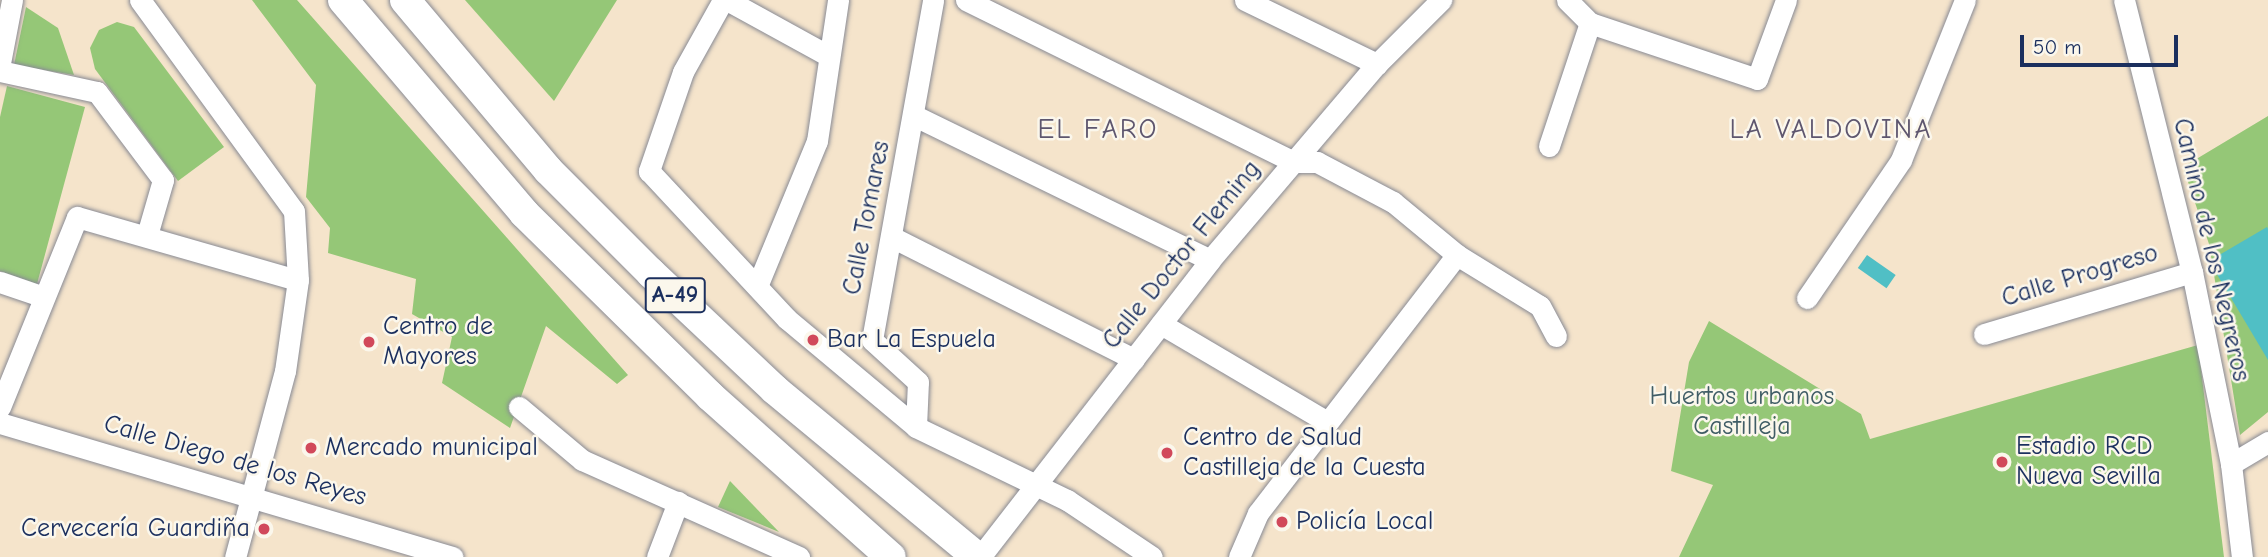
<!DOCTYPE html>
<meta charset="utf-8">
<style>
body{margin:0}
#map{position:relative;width:2268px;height:557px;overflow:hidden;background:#f5e4cb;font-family:"Comic Neue",sans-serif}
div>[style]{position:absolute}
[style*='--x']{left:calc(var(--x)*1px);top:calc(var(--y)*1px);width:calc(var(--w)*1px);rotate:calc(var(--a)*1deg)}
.green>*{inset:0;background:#95c777}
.water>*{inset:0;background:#50bfc5;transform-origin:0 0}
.roads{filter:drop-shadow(0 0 2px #888a94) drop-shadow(0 0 2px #888a94)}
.minor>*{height:21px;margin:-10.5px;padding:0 10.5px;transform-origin:10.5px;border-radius:10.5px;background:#fff}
.highway>*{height:30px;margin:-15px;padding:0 15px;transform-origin:15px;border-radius:15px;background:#fff}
.dots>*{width:19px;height:19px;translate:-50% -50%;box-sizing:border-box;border:4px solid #fbf7ec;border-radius:50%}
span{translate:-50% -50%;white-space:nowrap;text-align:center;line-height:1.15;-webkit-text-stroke:5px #fbf7ec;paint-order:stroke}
.shield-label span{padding:2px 5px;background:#fbf7ec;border:2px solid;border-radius:5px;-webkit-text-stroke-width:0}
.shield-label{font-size:24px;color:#1b2f5e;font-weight:700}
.street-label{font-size:26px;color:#1b2f5e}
.poi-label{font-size:26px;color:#1b2f5e}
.left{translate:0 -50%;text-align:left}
.right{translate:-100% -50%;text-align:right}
.park-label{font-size:26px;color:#405d66}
.neighbourhood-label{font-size:28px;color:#5e566e;letter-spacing:2px}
.scale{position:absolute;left:2020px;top:35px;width:158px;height:32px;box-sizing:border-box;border:4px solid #1b2f5e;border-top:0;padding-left:9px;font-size:21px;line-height:24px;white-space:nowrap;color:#1b2f5e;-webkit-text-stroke:5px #fbf7ec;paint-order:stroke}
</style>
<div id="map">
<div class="green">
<i style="clip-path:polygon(252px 0,297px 0,628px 375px,617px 384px,546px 326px,510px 428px,442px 383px,452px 337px,412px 314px,416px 279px,328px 253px,330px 228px,306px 197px,316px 85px)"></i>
<i style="clip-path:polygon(465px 0,617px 0,554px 101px)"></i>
<i style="clip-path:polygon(26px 7px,58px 28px,74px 75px,14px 65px)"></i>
<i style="clip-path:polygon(117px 22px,134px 27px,224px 147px,178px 181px,95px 69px,90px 48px,99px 30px)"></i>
<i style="clip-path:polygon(7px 86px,85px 107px,37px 284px,0 271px,0 117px)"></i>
<i style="clip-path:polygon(2268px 116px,2268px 412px,2240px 435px,2209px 244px,2183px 167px)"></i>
<i style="clip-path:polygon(1709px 321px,1861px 414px,1870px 439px,2198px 345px,2224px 557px,1679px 557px,1713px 485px,1671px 471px,1689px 362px)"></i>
<i style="clip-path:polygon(730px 481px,779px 532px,718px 507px)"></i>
</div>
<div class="water">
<i style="clip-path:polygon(2267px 227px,2268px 229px,2268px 360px,2209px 261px)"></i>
<i style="left:1867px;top:255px;width:35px;height:16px;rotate:35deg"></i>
</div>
<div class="roads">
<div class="minor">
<i style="--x:140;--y:0;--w:261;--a:53.9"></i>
<i style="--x:294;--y:211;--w:69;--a:86.7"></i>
<i style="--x:298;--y:280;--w:92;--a:98.1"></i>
<i style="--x:285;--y:371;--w:193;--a:105"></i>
<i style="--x:723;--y:0;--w:82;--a:119.1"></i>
<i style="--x:683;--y:72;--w:105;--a:109"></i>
<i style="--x:649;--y:171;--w:202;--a:47"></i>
<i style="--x:787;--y:319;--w:168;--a:39.9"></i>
<i style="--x:916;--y:427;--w:168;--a:25.8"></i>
<i style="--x:1067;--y:500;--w:102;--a:33.8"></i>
<i style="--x:727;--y:0;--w:116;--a:28.8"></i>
<i style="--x:966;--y:0;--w:366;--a:26.3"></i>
<i style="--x:1294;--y:162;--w:23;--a:0"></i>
<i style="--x:1317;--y:162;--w:86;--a:27.8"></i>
<i style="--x:1393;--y:202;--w:83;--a:39.6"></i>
<i style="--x:1457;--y:255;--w:97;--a:31.6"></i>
<i style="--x:1540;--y:306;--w:34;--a:62"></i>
<i style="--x:1245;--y:0;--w:147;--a:25.9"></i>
<i style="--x:1567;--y:0;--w:33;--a:45"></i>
<i style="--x:1590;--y:23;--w:176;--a:18.5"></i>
<i style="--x:1757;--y:79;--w:84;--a:-69.8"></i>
<i style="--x:2124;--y:0;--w:280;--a:76"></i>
<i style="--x:2192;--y:272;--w:196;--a:78.5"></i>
<i style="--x:2231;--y:464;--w:94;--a:83.3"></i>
<i style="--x:0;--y:63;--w:64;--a:-79.2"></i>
<i style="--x:0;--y:71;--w:99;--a:12.2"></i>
<i style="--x:97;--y:92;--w:110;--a:53.1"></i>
<i style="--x:163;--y:180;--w:57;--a:106.2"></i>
<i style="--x:915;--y:116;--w:328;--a:26"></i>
<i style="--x:1549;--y:146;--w:130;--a:-71.6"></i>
<i style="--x:892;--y:237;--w:271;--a:26.8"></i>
<i style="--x:0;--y:282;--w:46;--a:18.8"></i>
<i style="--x:758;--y:284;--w:155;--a:-67.6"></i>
<i style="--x:817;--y:141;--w:143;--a:-81.5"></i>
<i style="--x:1807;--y:298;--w:167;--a:-55.7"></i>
<i style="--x:1901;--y:160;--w:172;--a:-68.2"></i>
<i style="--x:1161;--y:324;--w:191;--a:30.5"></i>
<i style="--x:1984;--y:334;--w:217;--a:-16.6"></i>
<i style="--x:0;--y:407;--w:205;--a:-67.9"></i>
<i style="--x:77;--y:217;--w:229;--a:16"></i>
<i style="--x:519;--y:407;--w:82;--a:40.1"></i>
<i style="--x:582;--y:460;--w:238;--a:24.1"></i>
<i style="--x:0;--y:423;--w:472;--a:16.5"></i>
<i style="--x:916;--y:427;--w:45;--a:-87.5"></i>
<i style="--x:918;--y:382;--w:62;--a:-137.6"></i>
<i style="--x:872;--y:340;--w:345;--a:-79.8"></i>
<i style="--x:2231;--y:464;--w:43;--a:-30.7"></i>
<i style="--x:657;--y:557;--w:59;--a:-69.1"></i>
<i style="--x:980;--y:557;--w:376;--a:-52.2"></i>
<i style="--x:1210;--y:260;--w:257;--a:-49.6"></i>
<i style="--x:1377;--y:64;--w:91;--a:-45"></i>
<i style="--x:1239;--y:557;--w:48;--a:-66.6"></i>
<i style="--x:1258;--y:513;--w:326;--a:-52.4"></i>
</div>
<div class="highway">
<i style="--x:343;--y:0;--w:280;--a:49.6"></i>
<i style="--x:524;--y:213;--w:261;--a:44.5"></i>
<i style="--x:710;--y:396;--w:242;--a:41.7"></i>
<i style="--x:405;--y:0;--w:222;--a:49.9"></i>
<i style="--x:548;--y:170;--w:146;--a:45"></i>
<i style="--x:651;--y:273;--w:169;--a:43.3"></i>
<i style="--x:774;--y:389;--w:264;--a:39.6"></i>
</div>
</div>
<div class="dots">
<i style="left:813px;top:340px;background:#d1495b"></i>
<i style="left:369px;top:342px;background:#d1495b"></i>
<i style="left:311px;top:448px;background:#d1495b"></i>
<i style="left:1167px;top:453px;background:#d1495b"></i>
<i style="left:2002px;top:462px;background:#d1495b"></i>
<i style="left:1282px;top:522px;background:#d1495b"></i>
<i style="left:264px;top:529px;background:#d1495b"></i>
</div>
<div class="shield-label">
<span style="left:675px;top:295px">A-49</span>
</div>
<div class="street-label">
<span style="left:867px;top:218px;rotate:-79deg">Calle Tomares</span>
<span style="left:2211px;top:250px;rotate:77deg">Camino de los Negreros</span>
<span style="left:1182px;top:255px;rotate:-51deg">Calle Doctor Fleming</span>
<span style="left:2080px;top:276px;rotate:-17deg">Calle Progreso</span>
<span style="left:235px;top:461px;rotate:16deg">Calle Diego de los Reyes</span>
</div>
<div class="poi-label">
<span class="left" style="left:383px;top:342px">Centro de<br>Mayores</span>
<span class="left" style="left:827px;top:340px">Bar La Espuela</span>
<span class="left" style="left:1183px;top:453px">Centro de Salud<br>Castilleja de la Cuesta</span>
<span class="left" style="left:2016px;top:462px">Estadio RCD<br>Nueva Sevilla</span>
<span class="left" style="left:325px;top:448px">Mercado municipal</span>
<span class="left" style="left:1296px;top:522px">Policía Local</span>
<span class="right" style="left:250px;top:529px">Cervecería Guardiña</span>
</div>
<div class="park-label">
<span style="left:1742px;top:412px">Huertos urbanos<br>Castilleja</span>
</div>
<div class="neighbourhood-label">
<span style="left:1098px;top:129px">EL FARO</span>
<span style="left:1831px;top:129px">LA VALDOVINA</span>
</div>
<div class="scale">50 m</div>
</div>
